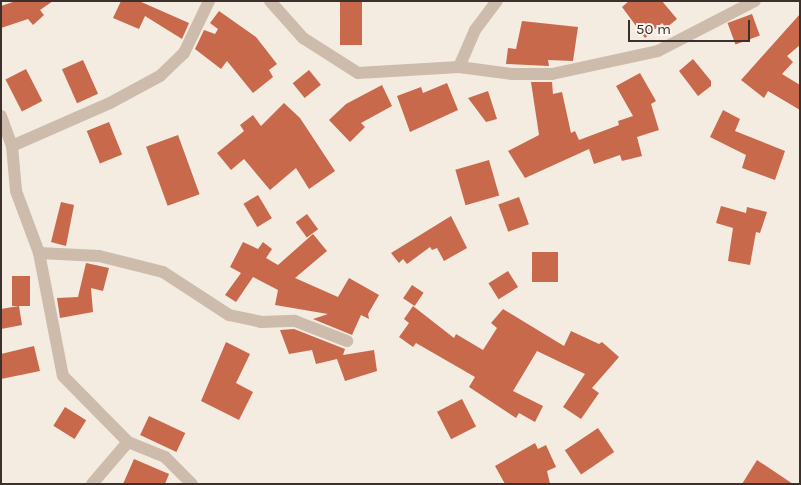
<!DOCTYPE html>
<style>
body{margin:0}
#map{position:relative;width:801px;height:485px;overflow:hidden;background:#f4ebe1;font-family:Karla,sans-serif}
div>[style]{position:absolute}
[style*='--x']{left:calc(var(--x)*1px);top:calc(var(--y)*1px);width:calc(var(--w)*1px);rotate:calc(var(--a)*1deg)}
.building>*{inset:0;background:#c8694b;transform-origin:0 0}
.minor>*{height:12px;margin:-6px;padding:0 6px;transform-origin:6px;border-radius:6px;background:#cdbbac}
span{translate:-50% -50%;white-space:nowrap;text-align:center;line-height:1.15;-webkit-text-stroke:4.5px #fbf5ee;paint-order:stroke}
.frame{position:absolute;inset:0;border:2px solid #3b302b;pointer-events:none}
.scale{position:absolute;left:628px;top:20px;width:122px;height:22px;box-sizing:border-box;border:2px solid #3b302b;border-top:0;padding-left:6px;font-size:15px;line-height:18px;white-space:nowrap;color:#3b302b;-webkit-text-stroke:4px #fbf5ee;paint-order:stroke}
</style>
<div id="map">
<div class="building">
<i style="clip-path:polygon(16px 1px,53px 1px,40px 10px,44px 15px,33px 25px,28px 19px,1px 28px,1px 6px)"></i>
<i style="clip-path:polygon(121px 1px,139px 1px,189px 23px,182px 39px,145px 16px,139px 29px,113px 18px)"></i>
<i style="left:340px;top:1px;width:22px;height:44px"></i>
<i style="clip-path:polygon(629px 1px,662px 1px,677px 19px,666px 28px,662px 23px,645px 38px,622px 7px)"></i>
<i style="clip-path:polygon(219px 11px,256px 37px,277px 64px,269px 70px,273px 77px,253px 93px,227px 61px,221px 69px,195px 49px,204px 30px,215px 34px,218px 29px,210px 23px)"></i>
<i style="left:752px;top:14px;width:23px;height:26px;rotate:70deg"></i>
<i style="clip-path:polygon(800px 14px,800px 45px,787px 56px,793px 62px,782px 74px,800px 85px,800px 110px,768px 91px,764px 98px,741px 80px)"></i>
<i style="clip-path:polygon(522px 21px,578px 27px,573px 61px,548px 60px,549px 66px,506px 64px,508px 48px,516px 49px)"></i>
<i style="clip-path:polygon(693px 59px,711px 81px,711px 86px,698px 96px,679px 71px)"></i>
<i style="left:83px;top:60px;width:37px;height:23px;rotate:66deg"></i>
<i style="left:26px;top:69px;width:36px;height:23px;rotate:63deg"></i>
<i style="left:309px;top:70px;width:19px;height:21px;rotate:51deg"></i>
<i style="clip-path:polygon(640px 73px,656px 101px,651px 104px,659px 130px,637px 137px,642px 156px,622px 161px,620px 155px,594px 164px,589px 149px,525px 178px,508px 151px,539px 135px,531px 82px,552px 82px,553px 94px,562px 92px,571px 133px,575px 131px,579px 140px,619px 125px,618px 121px,633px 116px,616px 86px)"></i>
<i style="clip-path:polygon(447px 83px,458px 110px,410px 132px,397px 96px,421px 87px,423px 93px)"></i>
<i style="clip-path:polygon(382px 85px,392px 106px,361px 123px,365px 127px,350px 142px,329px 120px,346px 104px)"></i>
<i style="clip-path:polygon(488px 91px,497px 119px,486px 122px,468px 98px)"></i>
<i style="clip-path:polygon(284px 103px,300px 118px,335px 171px,309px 189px,296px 168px,270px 190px,244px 159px,231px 170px,217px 153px,244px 131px,240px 125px,253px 115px,261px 126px)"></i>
<i style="clip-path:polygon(723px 110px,740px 119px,735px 131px,785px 151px,775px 180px,742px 168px,746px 155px,710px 137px)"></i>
<i style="left:109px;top:122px;width:35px;height:24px;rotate:68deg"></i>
<i style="left:178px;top:135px;width:63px;height:34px;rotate:70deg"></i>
<i style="left:489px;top:160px;width:37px;height:35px;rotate:74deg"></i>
<i style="left:258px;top:195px;width:27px;height:17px;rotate:59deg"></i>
<i style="left:519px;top:197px;width:29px;height:22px;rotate:70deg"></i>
<i style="clip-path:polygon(61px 202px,74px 205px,66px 246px,51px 242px)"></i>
<i style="clip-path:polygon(721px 206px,746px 213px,747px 207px,767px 212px,760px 233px,756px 232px,750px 265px,728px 261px,733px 228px,716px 223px)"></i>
<i style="left:307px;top:214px;width:19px;height:14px;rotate:54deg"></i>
<i style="clip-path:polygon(451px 216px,467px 248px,444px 261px,437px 248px,432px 250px,430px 247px,407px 264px,403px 259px,399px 263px,391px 253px)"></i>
<i style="clip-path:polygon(313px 234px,327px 251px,295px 278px,338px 297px,349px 278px,379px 295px,368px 314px,369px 319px,361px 315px,352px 335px,313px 319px,328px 314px,275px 305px,278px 290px,253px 277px,236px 302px,225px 295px,241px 273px,230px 267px,243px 242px,258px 249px,263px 242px,272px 249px,266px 258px,278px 265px)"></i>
<i style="left:532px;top:252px;width:26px;height:30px"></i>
<i style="clip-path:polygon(86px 263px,109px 268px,103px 291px,91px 288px,93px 312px,60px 318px,57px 298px,78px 297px)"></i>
<i style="left:508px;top:271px;width:19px;height:23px;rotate:58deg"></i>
<i style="left:12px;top:276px;width:18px;height:30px"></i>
<i style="left:412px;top:285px;width:14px;height:16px;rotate:34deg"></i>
<i style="clip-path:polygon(19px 306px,22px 325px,1px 329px,1px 309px)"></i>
<i style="clip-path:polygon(413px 306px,454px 338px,456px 334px,483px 350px,497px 328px,491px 323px,503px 309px,564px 346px,571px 331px,599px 344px,602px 342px,619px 357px,592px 388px,599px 393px,581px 419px,563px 407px,585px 374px,537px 351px,513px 391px,543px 406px,535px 422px,519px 413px,516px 418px,469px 387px,475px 377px,416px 343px,413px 347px,399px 337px,409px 323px,404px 319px)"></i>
<i style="clip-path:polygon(294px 329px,345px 349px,343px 355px,374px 350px,377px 371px,345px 381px,337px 359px,316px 364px,312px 350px,289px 354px,280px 330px)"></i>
<i style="clip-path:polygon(226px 342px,250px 354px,236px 383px,253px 392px,239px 420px,201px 401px)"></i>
<i style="clip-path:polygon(34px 346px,40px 371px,1px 379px,1px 354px)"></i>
<i style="left:462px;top:399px;width:31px;height:28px;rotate:63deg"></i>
<i style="left:65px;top:407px;width:25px;height:22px;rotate:32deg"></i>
<i style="left:149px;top:416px;width:40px;height:21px;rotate:25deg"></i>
<i style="left:598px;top:428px;width:29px;height:40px;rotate:56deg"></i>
<i style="clip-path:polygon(535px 443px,538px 449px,546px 445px,556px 467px,547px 471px,550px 484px,505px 484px,495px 466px)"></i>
<i style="clip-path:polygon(134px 459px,169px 474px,165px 484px,123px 484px)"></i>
<i style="clip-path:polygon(757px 460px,793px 484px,742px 484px)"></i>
</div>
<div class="minor">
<i style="--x:270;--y:1;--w:50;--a:48.3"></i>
<i style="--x:303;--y:38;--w:65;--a:32.5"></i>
<i style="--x:358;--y:73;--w:101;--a:-3.4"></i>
<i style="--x:459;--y:67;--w:53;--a:7.5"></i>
<i style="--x:512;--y:74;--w:40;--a:0"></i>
<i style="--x:552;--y:74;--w:108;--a:-12.2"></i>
<i style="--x:658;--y:51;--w:109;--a:-27.3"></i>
<i style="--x:459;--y:67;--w:40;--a:-66.6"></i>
<i style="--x:475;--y:30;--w:36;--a:-53"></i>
<i style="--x:1;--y:116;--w:32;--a:70"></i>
<i style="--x:12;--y:146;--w:107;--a:-23.7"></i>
<i style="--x:110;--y:103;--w:57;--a:-28.4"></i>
<i style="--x:160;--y:76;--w:33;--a:-44"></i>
<i style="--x:184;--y:53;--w:58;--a:-64.3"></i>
<i style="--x:12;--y:146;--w:45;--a:84.9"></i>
<i style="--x:16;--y:191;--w:66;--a:69.6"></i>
<i style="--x:39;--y:253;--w:60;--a:2.9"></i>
<i style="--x:99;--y:256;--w:66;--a:14"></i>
<i style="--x:163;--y:272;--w:79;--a:33.1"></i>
<i style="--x:229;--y:315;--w:33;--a:12"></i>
<i style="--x:261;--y:322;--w:34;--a:-2"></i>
<i style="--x:295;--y:321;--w:56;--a:21"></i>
<i style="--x:39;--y:253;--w:125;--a:79"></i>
<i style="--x:63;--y:376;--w:93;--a:45.4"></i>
<i style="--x:128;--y:442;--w:40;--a:22"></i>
<i style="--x:165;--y:457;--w:38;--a:45"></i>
<i style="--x:92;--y:484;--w:55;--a:-49.4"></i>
</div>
<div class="frame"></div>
<div class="scale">50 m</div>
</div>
